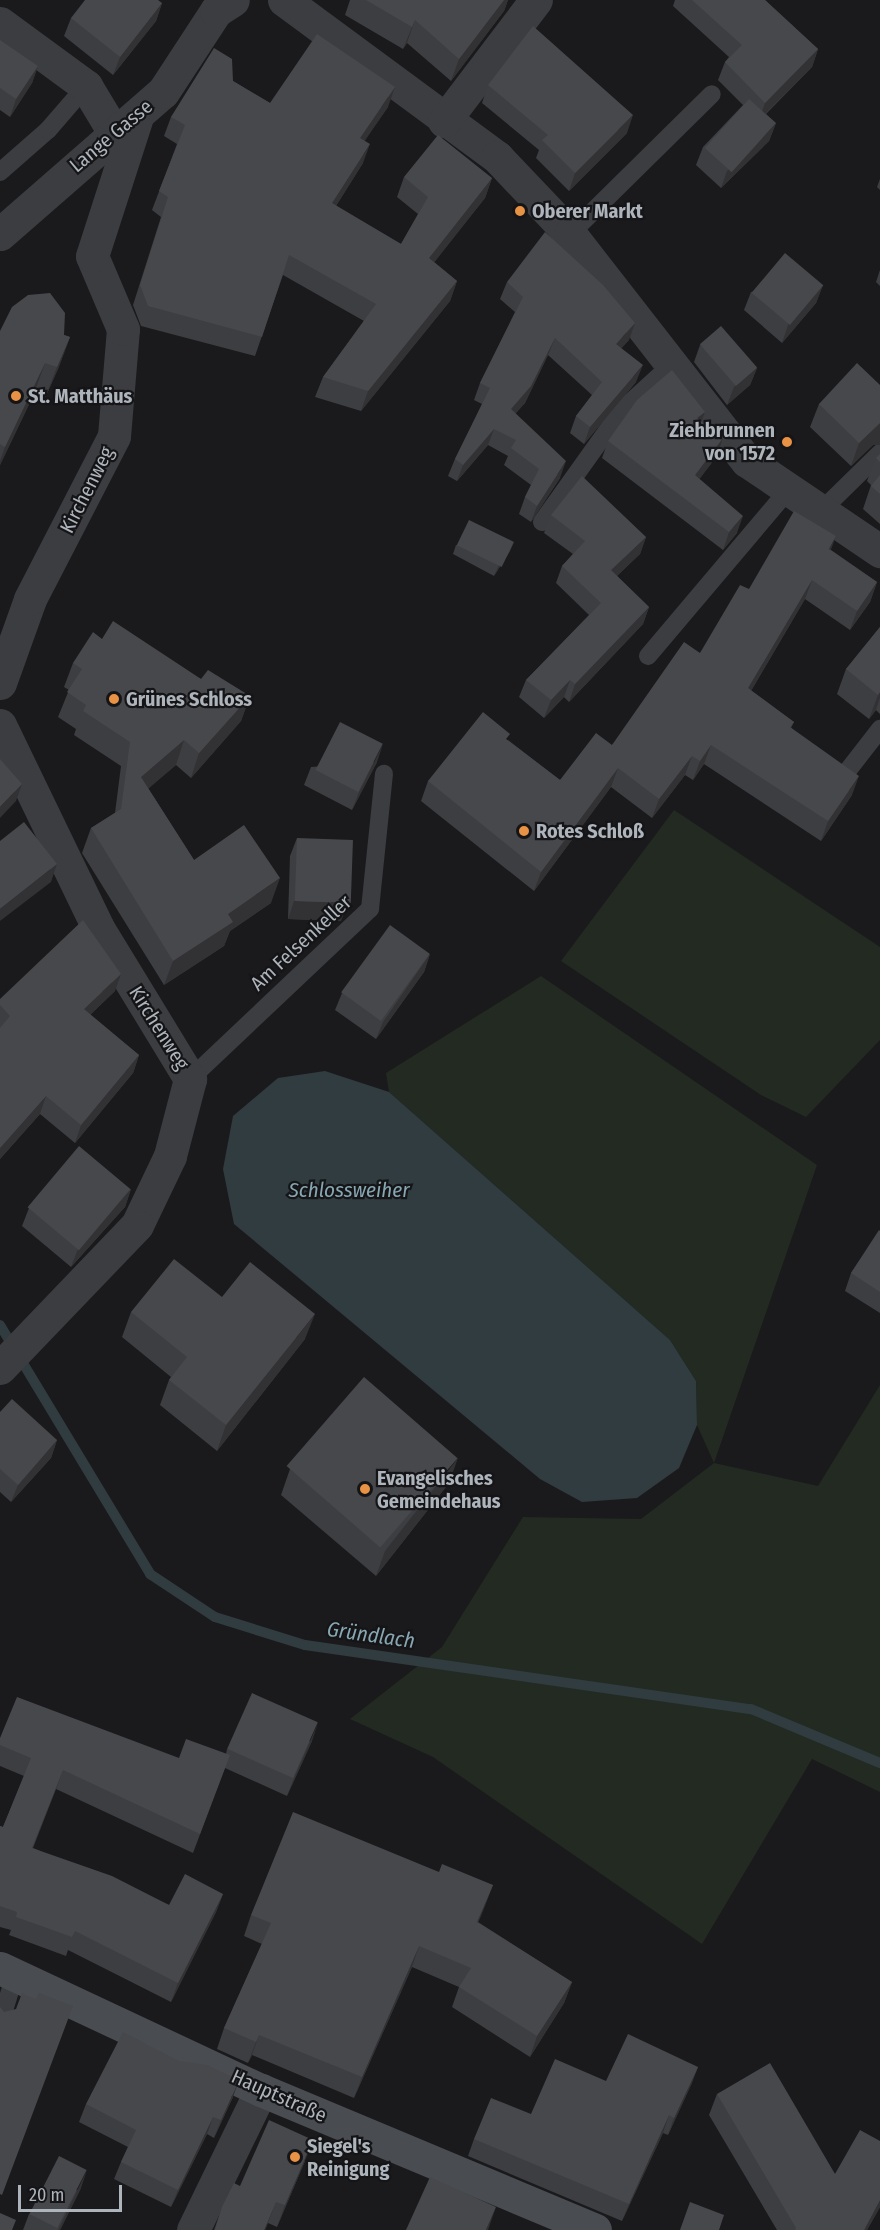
<!DOCTYPE html>
<meta charset="utf-8">
<style>
body{margin:0}
#map{position:relative;width:880px;height:2230px;overflow:hidden;background:#1a1a1c;font-family:"Fira Sans Condensed",sans-serif}
div>[style]{position:absolute}
[style*='--x']{left:calc(var(--x)*1px);top:calc(var(--y)*1px);width:calc(var(--w)*1px);rotate:calc(var(--a)*1deg)}
.green>*{inset:0;background:#222a22}
.water>*{inset:0;background:#303c40}
.stream>*{height:10px;margin:-5px;padding:0 5px;transform-origin:5px;border-radius:5px;background:#303c40}
.lane>*{height:18px;margin:-9px;padding:0 9px;transform-origin:9px;border-radius:9px;background:#3b3d41}
.street>*{height:33px;margin:-16.5px;padding:0 16.5px;transform-origin:16.5px;border-radius:16.5px;background:#3b3d41}
.secondary>*{height:33px;margin:-16.5px;padding:0 16.5px;transform-origin:16.5px;border-radius:16.5px;background:#494c51}
.wall>*{inset:0;background:#3d3e41}
.shaded-wall>*{inset:0;background:#323235}
.building>*{inset:0;background:#47484c;transform-origin:0 0}
.dots>*{width:16px;height:16px;translate:-50% -50%;box-sizing:border-box;border:3px solid #151517;border-radius:50%}
span{translate:-50% -50%;white-space:nowrap;text-align:center;line-height:1.15;-webkit-text-stroke:4.5px #151517;paint-order:stroke}
.street-label{font-size:20px;color:#adb4bb}
.poi-label{font-size:20px;color:#adb4bb;font-weight:700}
.left{translate:0 -50%;text-align:left}
.right{translate:-100% -50%;text-align:right}
.water-label{font-size:21px;color:#87a7b3;font-style:italic}
.scale{position:absolute;left:18px;top:2185px;width:104px;height:27px;box-sizing:border-box;border:3px solid #adb4bb;border-top:0;padding-left:8px;font-size:18px;line-height:21px;white-space:nowrap;color:#adb4bb;-webkit-text-stroke:4px #151517;paint-order:stroke}
</style>
<div id="map">
<div class="green">
<i style="clip-path:polygon(674px 810px,880px 947px,880px 1040px,806px 1117px,761px 1095px,561px 961px)"></i>
<i style="clip-path:polygon(541px 976px,817px 1165px,714px 1463px,818px 1486px,880px 1385px,880px 1792px,812px 1759px,702px 1944px,433px 1757px,350px 1719px,442px 1647px,523px 1517px,641px 1519px,714px 1463px,697px 1425px,696px 1381px,670px 1340px,389px 1092px,386px 1073px)"></i>
</div>
<div class="water">
<i style="clip-path:polygon(325px 1071px,389px 1092px,670px 1340px,696px 1381px,697px 1425px,679px 1468px,637px 1498px,582px 1502px,540px 1479px,234px 1224px,223px 1169px,233px 1116px,278px 1078px)"></i>
</div>
<div class="stream">
<i style="--x:0;--y:1325;--w:291;--a:58.9"></i>
<i style="--x:150;--y:1574;--w:78;--a:33.5"></i>
<i style="--x:215;--y:1617;--w:94;--a:17.3"></i>
<i style="--x:305;--y:1645;--w:451;--a:8.2"></i>
<i style="--x:751;--y:1709;--w:140;--a:22.7"></i>
</div>
<div class="lane">
<i style="--x:0;--y:172;--w:64;--a:-41.2"></i>
<i style="--x:48;--y:130;--w:58;--a:-49.2"></i>
<i style="--x:570;--y:234;--w:199;--a:-44.6"></i>
<i style="--x:821;--y:511;--w:83;--a:-44.5"></i>
<i style="--x:542;--y:522;--w:138;--a:-54.5"></i>
<i style="--x:622;--y:410;--w:64;--a:-42.5"></i>
<i style="--x:648;--y:656;--w:219;--a:-49.8"></i>
<i style="--x:849;--y:769;--w:51;--a:-52.2"></i>
<i style="--x:190;--y:1079;--w:248;--a:-43.4"></i>
<i style="--x:370;--y:909;--w:136;--a:-84.1"></i>
<i style="--x:0;--y:2023;--w:50;--a:-72.6"></i>
</div>
<div class="street">
<i style="--x:284;--y:0;--w:265;--a:36.4"></i>
<i style="--x:497;--y:157;--w:106;--a:46.5"></i>
<i style="--x:570;--y:234;--w:288;--a:52.1"></i>
<i style="--x:747;--y:461;--w:161;--a:34.1"></i>
<i style="--x:0;--y:23;--w:107;--a:36.2"></i>
<i style="--x:86;--y:86;--w:52;--a:59"></i>
<i style="--x:444;--y:121;--w:152;--a:-52.8"></i>
<i style="--x:0;--y:234;--w:216;--a:-41.1"></i>
<i style="--x:163;--y:92;--w:97;--a:-56.8"></i>
<i style="--x:216;--y:11;--w:20;--a:-33"></i>
<i style="--x:0;--y:683;--w:89;--a:-70.3"></i>
<i style="--x:30;--y:599;--w:183;--a:-62.7"></i>
<i style="--x:114;--y:436;--w:107;--a:-85.2"></i>
<i style="--x:123;--y:329;--w:79;--a:-113"></i>
<i style="--x:92;--y:256;--w:146;--a:-72.1"></i>
<i style="--x:0;--y:725;--w:225;--a:64.2"></i>
<i style="--x:98;--y:928;--w:177;--a:58.6"></i>
<i style="--x:190;--y:1079;--w:80;--a:104.6"></i>
<i style="--x:170;--y:1156;--w:76;--a:115.6"></i>
<i style="--x:137;--y:1225;--w:198;--a:133.8"></i>
<i style="--x:193;--y:2230;--w:156;--a:-64.1"></i>
</div>
<div class="secondary">
<i style="--x:0;--y:1968;--w:288;--a:25.1"></i>
<i style="--x:261;--y:2090;--w:362;--a:22.7"></i>
</div>
<div class="wall">
<i style="clip-path:polygon(350px 0,508px 0,504px 11px,451px 81px,407px 43px,403px 49px,345px 15px)"></i>
<i style="clip-path:polygon(675px 0,765px 0,818px 49px,812px 67px,766px 114px,776px 123px,769px 141px,721px 188px,696px 165px,703px 147px,743px 105px,718px 80px,725px 62px,729px 57px,673px 6px)"></i>
<i style="clip-path:polygon(162px 3px,156px 21px,113px 75px,64px 36px,71px 18px)"></i>
<i style="clip-path:polygon(0 40px,38px 66px,32px 83px,10px 117px,0 110px)"></i>
<i style="clip-path:polygon(233px 81px,270px 103px,388px 107px,364px 141px,363px 163px,336px 206px,401px 244px,418px 214px,397px 197px,404px 177px,492px 178px,485px 198px,434px 262px,457px 281px,450px 301px,361px 411px,315px 397px,323px 377px,364px 321px,283px 275px,255px 356px,141px 326px,133px 305px,161px 217px,152px 210px,177px 144px,164px 136px,171px 117px)"></i>
<i style="clip-path:polygon(488px 85px,627px 133px,569px 191px,536px 158px,539px 150px,482px 103px)"></i>
<i style="clip-path:polygon(880px 179px,880px 190px,877px 187px)"></i>
<i style="clip-path:polygon(880px 270px,880px 286px,876px 282px)"></i>
<i style="clip-path:polygon(507px 282px,629px 340px,621px 348px,636px 382px,584px 444px,570px 433px,576px 416px,592px 395px,548px 355px,525px 403px,515px 413px,560px 478px,531px 522px,519px 514px,525px 497px,531px 485px,504px 465px,508px 456px,488px 445px,457px 481px,448px 476px,455px 459px,482px 404px,474px 400px,480px 383px,515px 312px,500px 299px)"></i>
<i style="clip-path:polygon(823px 285px,816px 303px,782px 343px,744px 310px,751px 292px)"></i>
<i style="clip-path:polygon(0 331px,64px 335px,70px 337px,58px 369px,45px 398px,34px 394px,0 465px)"></i>
<i style="clip-path:polygon(700px 345px,757px 368px,750px 385px,727px 405px,694px 362px)"></i>
<i style="clip-path:polygon(880px 385px,880px 445px,873px 445px,851px 466px,810px 427px,819px 404px)"></i>
<i style="clip-path:polygon(702px 422px,723px 438px,717px 456px,699px 479px,737px 533px,723px 550px,602px 458px,608px 441px)"></i>
<i style="clip-path:polygon(880px 454px,880px 524px,863px 509px,871px 485px,867px 481px,876px 458px)"></i>
<i style="clip-path:polygon(551px 515px,646px 537px,640px 554px,617px 576px,649px 607px,643px 624px,569px 702px,564px 697px,544px 718px,519px 697px,526px 680px,589px 615px,556px 583px,562px 566px,573px 554px,544px 533px)"></i>
<i style="clip-path:polygon(456px 545px,510px 551px,494px 576px,453px 554px)"></i>
<i style="clip-path:polygon(831px 550px,877px 582px,870px 602px,850px 630px,805px 599px,751px 691px,794px 722px,791px 728px,852px 795px,821px 841px,704px 764px,693px 780px,685px 775px,652px 818px,611px 787px,534px 891px,421px 801px,428px 781px,508px 740px,560px 780px,612px 745px,700px 653px,749px 589px)"></i>
<i style="clip-path:polygon(880px 627px,880px 714px,876px 710px,869px 719px,837px 694px,846px 669px)"></i>
<i style="clip-path:polygon(102px 639px,201px 679px,250px 696px,241px 721px,191px 778px,176px 765px,148px 788px,194px 860px,271px 903px,230px 931px,224px 946px,164px 985px,82px 853px,91px 828px,115px 813px,121px 766px,74px 735px,76px 729px,58px 717px,69px 690px,64px 687px,73px 663px)"></i>
<i style="clip-path:polygon(377px 762px,352px 810px,304px 785px,311px 767px)"></i>
<i style="clip-path:polygon(297px 838px,341px 921px,288px 919px,290px 856px)"></i>
<i style="clip-path:polygon(430px 954px,424px 972px,376px 1039px,335px 1010px,342px 993px)"></i>
<i style="clip-path:polygon(115px 991px,90px 1015px,139px 1055px,133px 1073px,75px 1143px,40px 1114px,0 1159px,0 999px)"></i>
<i style="clip-path:polygon(131px 1189px,125px 1207px,71px 1267px,22px 1226px,29px 1208px)"></i>
<i style="clip-path:polygon(880px 1231px,880px 1313px,845px 1291px,851px 1273px)"></i>
<i style="clip-path:polygon(131px 1312px,305px 1339px,217px 1451px,160px 1405px,169px 1380px,171px 1377px,122px 1337px)"></i>
<i style="clip-path:polygon(0 1412px,57px 1440px,51px 1458px,11px 1502px,0 1492px)"></i>
<i style="clip-path:polygon(290px 1469px,449px 1483px,376px 1576px,281px 1495px)"></i>
<i style="clip-path:polygon(0 1738px,179px 1758px,226px 1754px,227px 1749px,312px 1741px,287px 1796px,225px 1768px,193px 1853px,56px 1789px,33px 1848px,169px 1905px,223px 1894px,216px 1912px,171px 2002px,68px 1950px,66px 1956px,9px 1935px,11px 1930px,0 1927px,0 1826px,3px 1827px,24px 1776px,0 1766px)"></i>
<i style="clip-path:polygon(439px 1872px,493px 1885px,478px 1922px,572px 1982px,564px 2003px,530px 2057px,452px 2007px,459px 1987px,412px 1967px,354px 2098px,252px 2055px,248px 2063px,217px 2049px,224px 2028px,262px 1944px,244px 1936px,251px 1915px)"></i>
<i style="clip-path:polygon(698px 2067px,691px 2085px,668px 2135px,663px 2133px,622px 2221px,468px 2156px,474px 2139px,606px 2081px)"></i>
<i style="clip-path:polygon(717px 2094px,835px 2174px,880px 2141px,880px 2207px,867px 2230px,777px 2230px,709px 2115px)"></i>
<i style="clip-path:polygon(233px 2097px,214px 2138px,207px 2134px,171px 2207px,114px 2179px,121px 2162px,128px 2147px,79px 2122px,86px 2104px)"></i>
<i style="clip-path:polygon(305px 2161px,277px 2227px,268px 2223px,265px 2230px,214px 2230px,222px 2207px,240px 2186px)"></i>
<i style="clip-path:polygon(81px 2188px,60px 2230px,23px 2230px,29px 2214px)"></i>
</div>
<div class="shaded-wall">
<i style="clip-path:polygon(504px 0,508px 0,504px 11px,451px 81px,459px 59px)"></i>
<i style="clip-path:polygon(162px 3px,156px 21px,113px 75px,120px 57px)"></i>
<i style="clip-path:polygon(415px 20px,407px 43px,403px 49px,412px 27px)"></i>
<i style="clip-path:polygon(818px 49px,812px 67px,759px 120px,765px 103px)"></i>
<i style="clip-path:polygon(38px 66px,32px 83px,10px 117px,16px 99px)"></i>
<i style="clip-path:polygon(395px 87px,388px 107px,353px 158px,360px 138px)"></i>
<i style="clip-path:polygon(633px 115px,627px 133px,569px 191px,575px 173px)"></i>
<i style="clip-path:polygon(776px 123px,769px 141px,721px 188px,727px 171px)"></i>
<i style="clip-path:polygon(370px 144px,363px 163px,325px 223px,332px 203px)"></i>
<i style="clip-path:polygon(492px 178px,485px 198px,422px 278px,429px 258px)"></i>
<i style="clip-path:polygon(457px 281px,450px 301px,361px 411px,368px 391px)"></i>
<i style="clip-path:polygon(823px 285px,816px 303px,782px 343px,788px 325px)"></i>
<i style="clip-path:polygon(635px 323px,629px 340px,610px 361px,616px 344px)"></i>
<i style="clip-path:polygon(70px 337px,58px 369px,45px 398px,57px 367px)"></i>
<i style="clip-path:polygon(555px 338px,548px 355px,525px 403px,505px 426px,511px 409px)"></i>
<i style="clip-path:polygon(45px 363px,34px 394px,0 465px,0 461px,5px 447px)"></i>
<i style="clip-path:polygon(643px 365px,636px 382px,584px 444px,590px 427px)"></i>
<i style="clip-path:polygon(757px 368px,750px 385px,727px 405px,734px 387px)"></i>
<i style="clip-path:polygon(705px 412px,699px 429px,697px 418px)"></i>
<i style="clip-path:polygon(880px 423px,880px 445px,873px 445px,851px 466px,859px 443px)"></i>
<i style="clip-path:polygon(494px 429px,488px 445px,457px 481px,463px 465px)"></i>
<i style="clip-path:polygon(723px 438px,717px 456px,689px 493px,695px 475px)"></i>
<i style="clip-path:polygon(566px 461px,560px 478px,531px 522px,537px 506px)"></i>
<i style="clip-path:polygon(743px 516px,737px 533px,723px 550px,729px 532px)"></i>
<i style="clip-path:polygon(836px 536px,829px 555px,829px 549px)"></i>
<i style="clip-path:polygon(646px 537px,640px 554px,605px 587px,611px 570px)"></i>
<i style="clip-path:polygon(514px 542px,510px 551px,494px 576px,498px 567px)"></i>
<i style="clip-path:polygon(812px 580px,805px 599px,741px 708px,748px 688px)"></i>
<i style="clip-path:polygon(877px 582px,870px 602px,850px 630px,857px 611px)"></i>
<i style="clip-path:polygon(649px 607px,643px 624px,569px 702px,575px 684px)"></i>
<i style="clip-path:polygon(570px 680px,564px 697px,544px 718px,551px 700px)"></i>
<i style="clip-path:polygon(880px 692px,880px 698px,876px 710px,869px 719px,878px 695px)"></i>
<i style="clip-path:polygon(250px 696px,241px 721px,191px 778px,199px 753px)"></i>
<i style="clip-path:polygon(184px 740px,176px 765px,133px 802px,141px 777px)"></i>
<i style="clip-path:polygon(383px 744px,377px 762px,352px 810px,359px 792px)"></i>
<i style="clip-path:polygon(711px 745px,704px 764px,693px 780px,700px 761px)"></i>
<i style="clip-path:polygon(692px 756px,685px 775px,652px 818px,659px 799px)"></i>
<i style="clip-path:polygon(618px 768px,611px 787px,534px 891px,541px 872px)"></i>
<i style="clip-path:polygon(859px 776px,852px 795px,821px 841px,828px 821px)"></i>
<i style="clip-path:polygon(22px 784px,16px 801px,0 818px,0 807px)"></i>
<i style="clip-path:polygon(57px 864px,51px 882px,0 921px,0 909px)"></i>
<i style="clip-path:polygon(280px 878px,271px 903px,230px 931px,224px 946px,164px 985px,173px 961px,228px 914px)"></i>
<i style="clip-path:polygon(294px 901px,348px 903px,341px 921px,288px 919px)"></i>
<i style="clip-path:polygon(430px 954px,424px 972px,376px 1039px,383px 1022px)"></i>
<i style="clip-path:polygon(121px 974px,115px 991px,77px 1027px,84px 1009px)"></i>
<i style="clip-path:polygon(139px 1055px,133px 1073px,75px 1143px,81px 1125px)"></i>
<i style="clip-path:polygon(46px 1096px,40px 1114px,0 1159px,0 1148px)"></i>
<i style="clip-path:polygon(131px 1189px,125px 1207px,71px 1267px,78px 1249px)"></i>
<i style="clip-path:polygon(315px 1314px,305px 1339px,217px 1451px,226px 1425px)"></i>
<i style="clip-path:polygon(57px 1440px,51px 1458px,11px 1502px,18px 1485px)"></i>
<i style="clip-path:polygon(458px 1458px,449px 1483px,376px 1576px,385px 1551px)"></i>
<i style="clip-path:polygon(318px 1723px,312px 1741px,287px 1796px,294px 1778px)"></i>
<i style="clip-path:polygon(63px 1770px,56px 1789px,25px 1866px,32px 1848px)"></i>
<i style="clip-path:polygon(493px 1885px,485px 1906px,470px 1943px,477px 1922px)"></i>
<i style="clip-path:polygon(223px 1894px,216px 1912px,171px 2002px,178px 1983px)"></i>
<i style="clip-path:polygon(419px 1946px,412px 1967px,354px 2098px,362px 2077px)"></i>
<i style="clip-path:polygon(572px 1982px,564px 2003px,530px 2057px,537px 2036px)"></i>
<i style="clip-path:polygon(259px 2035px,252px 2055px,248px 2063px,256px 2042px)"></i>
<i style="clip-path:polygon(698px 2067px,691px 2085px,668px 2135px,674px 2118px)"></i>
<i style="clip-path:polygon(239px 2080px,233px 2097px,214px 2138px,221px 2120px)"></i>
<i style="clip-path:polygon(669px 2115px,663px 2133px,622px 2221px,629px 2204px)"></i>
<i style="clip-path:polygon(213px 2117px,207px 2134px,171px 2207px,178px 2190px)"></i>
<i style="clip-path:polygon(313px 2140px,305px 2161px,277px 2227px,285px 2205px)"></i>
<i style="clip-path:polygon(87px 2170px,81px 2188px,60px 2230px,58px 2230px)"></i>
<i style="clip-path:polygon(880px 2200px,880px 2207px,867px 2230px,864px 2230px)"></i>
<i style="clip-path:polygon(276px 2202px,265px 2230px,264px 2230px)"></i>
<i style="clip-path:polygon(496px 2207px,488px 2230px,486px 2230px)"></i>
</div>
<div class="building">
<i style="clip-path:polygon(85px 0,158px 0,162px 3px,120px 57px,71px 18px)"></i>
<i style="clip-path:polygon(366px 0,504px 0,459px 59px,415px 20px,412px 27px)"></i>
<i style="clip-path:polygon(692px 0,765px 0,818px 49px,765px 103px,725px 62px,742px 45px)"></i>
<i style="clip-path:polygon(533px 26px,633px 115px,575px 173px,542px 140px,548px 135px,488px 85px)"></i>
<i style="clip-path:polygon(317px 34px,395px 87px,360px 138px,370px 144px,332px 203px,401px 244px,428px 197px,404px 177px,438px 135px,492px 178px,429px 258px,457px 281px,368px 391px,323px 377px,376px 304px,289px 255px,262px 337px,148px 306px,140px 285px,168px 197px,159px 191px,185px 125px,171px 117px,214px 48px,232px 59px,233px 81px,270px 103px)"></i>
<i style="clip-path:polygon(0 40px,38px 66px,16px 99px,0 88px)"></i>
<i style="left:749px;top:99px;width:36px;height:66px;rotate:42deg"></i>
<i style="clip-path:polygon(545px 232px,603px 285px,635px 323px,616px 344px,643px 365px,590px 427px,576px 416px,602px 382px,555px 338px,531px 386px,511px 409px,566px 461px,537px 506px,525px 497px,539px 469px,511px 448px,516px 440px,494px 429px,463px 465px,455px 459px,490px 388px,480px 383px,523px 297px,507px 282px)"></i>
<i style="left:785px;top:253px;width:50px;height:52px;rotate:40deg"></i>
<i style="clip-path:polygon(50px 293px,65px 313px,64px 335px,70px 337px,57px 367px,45px 363px,5px 447px,0 444px,0 331px,12px 307px,28px 295px)"></i>
<i style="left:721px;top:326px;width:55px;height:28px;rotate:49deg"></i>
<i style="clip-path:polygon(857px 363px,880px 385px,880px 423px,859px 443px,819px 404px)"></i>
<i style="clip-path:polygon(672px 370px,705px 412px,697px 418px,723px 438px,695px 475px,743px 516px,729px 532px,608px 441px,637px 400px)"></i>
<i style="clip-path:polygon(880px 454px,880px 462px,876px 458px)"></i>
<i style="clip-path:polygon(880px 475px,880px 494px,871px 486px)"></i>
<i style="clip-path:polygon(582px 476px,646px 537px,611px 570px,649px 607px,575px 684px,570px 680px,551px 700px,526px 680px,601px 603px,562px 566px,585px 541px,551px 515px)"></i>
<i style="clip-path:polygon(794px 511px,836px 536px,829px 549px,877px 582px,857px 611px,812px 580px,748px 688px,794px 722px,790px 727px,859px 776px,828px 821px,711px 745px,700px 761px,692px 756px,659px 799px,618px 768px,541px 872px,428px 781px,483px 712px,510px 734px,506px 739px,560px 780px,596px 733px,612px 745px,684px 642px,700px 653px,740px 585px,749px 589px)"></i>
<i style="left:469px;top:520px;width:50px;height:28px;rotate:26deg"></i>
<i style="clip-path:polygon(113px 621px,201px 679px,208px 670px,250px 696px,199px 753px,184px 740px,141px 777px,194px 860px,244px 825px,280px 878px,228px 914px,233px 922px,173px 961px,91px 828px,121px 809px,130px 742px,83px 711px,86px 705px,67px 692px,82px 669px,73px 663px,93px 632px,102px 639px)"></i>
<i style="clip-path:polygon(880px 627px,880px 692px,878px 695px,846px 669px)"></i>
<i style="left:340px;top:722px;width:48px;height:54px;rotate:27deg"></i>
<i style="clip-path:polygon(0 759px,22px 784px,0 807px)"></i>
<i style="clip-path:polygon(24px 822px,57px 864px,0 909px,0 841px)"></i>
<i style="left:297px;top:838px;width:56px;height:63px;rotate:2deg"></i>
<i style="clip-path:polygon(83px 920px,121px 974px,84px 1009px,139px 1055px,81px 1125px,46px 1096px,0 1148px,0 1028px,10px 1016px,0 1005px,0 999px)"></i>
<i style="left:390px;top:925px;width:49px;height:83px;rotate:36deg"></i>
<i style="left:79px;top:1146px;width:67px;height:80px;rotate:40deg"></i>
<i style="clip-path:polygon(879px 1230px,880px 1231px,880px 1292px,851px 1273px)"></i>
<i style="clip-path:polygon(174px 1259px,222px 1297px,250px 1262px,315px 1314px,226px 1425px,169px 1380px,187px 1357px,131px 1312px)"></i>
<i style="left:364px;top:1377px;width:124px;height:118px;rotate:41deg"></i>
<i style="clip-path:polygon(12px 1399px,57px 1440px,18px 1485px,0 1469px,0 1412px)"></i>
<i style="left:252px;top:1693px;width:72px;height:61px;rotate:24deg"></i>
<i style="clip-path:polygon(17px 1697px,179px 1758px,186px 1739px,230px 1755px,200px 1834px,63px 1770px,32px 1848px,112px 1876px,169px 1905px,185px 1874px,223px 1894px,178px 1983px,75px 1931px,72px 1937px,16px 1917px,17px 1912px,0 1906px,0 1826px,3px 1827px,31px 1758px,0 1745px,0 1738px)"></i>
<i style="clip-path:polygon(293px 1812px,439px 1872px,442px 1864px,493px 1885px,477px 1922px,572px 1982px,537px 2036px,459px 1987px,471px 1968px,419px 1946px,362px 2077px,259px 2035px,256px 2042px,224px 2028px,271px 1923px,251px 1915px)"></i>
<i style="clip-path:polygon(22px 1993px,36px 1999px,39px 1993px,73px 2006px,2px 2195px,0 2194px,0 2007px,4px 2012px,16px 2009px)"></i>
<i style="clip-path:polygon(123px 2032px,179px 2061px,207px 2065px,239px 2080px,221px 2120px,213px 2117px,178px 2190px,121px 2162px,136px 2130px,86px 2104px)"></i>
<i style="clip-path:polygon(628px 2034px,698px 2067px,674px 2118px,669px 2115px,629px 2204px,474px 2139px,491px 2098px,531px 2114px,555px 2059px,606px 2081px)"></i>
<i style="clip-path:polygon(770px 2063px,835px 2174px,860px 2130px,880px 2141px,880px 2200px,864px 2230px,795px 2230px,796px 2228px,717px 2094px)"></i>
<i style="clip-path:polygon(269px 2120px,313px 2140px,285px 2205px,276px 2202px,264px 2230px,215px 2230px,222px 2207px,234px 2183px,240px 2186px)"></i>
<i style="left:59px;top:2156px;width:31px;height:65px;rotate:27deg"></i>
<i style="clip-path:polygon(430px 2177px,496px 2207px,486px 2230px,406px 2230px)"></i>
<i style="clip-path:polygon(690px 2202px,724px 2215px,719px 2230px,680px 2230px)"></i>
<i style="clip-path:polygon(0 2213px,16px 2220px,12px 2230px,0 2230px)"></i>
</div>
<div class="dots">
<i style="left:520px;top:211px;background:#e89245"></i>
<i style="left:16px;top:396px;background:#e89245"></i>
<i style="left:787px;top:442px;background:#e89245"></i>
<i style="left:114px;top:699px;background:#e89245"></i>
<i style="left:524px;top:831px;background:#e89245"></i>
<i style="left:365px;top:1489px;background:#e89245"></i>
<i style="left:295px;top:2157px;background:#e89245"></i>
</div>
<div class="street-label">
<span style="left:111px;top:136px;rotate:-40deg">Lange Gasse</span>
<span style="left:87px;top:490px;rotate:-63deg">Kirchenweg</span>
<span style="left:301px;top:943px;rotate:-43deg">Am Felsenkeller</span>
<span style="left:159px;top:1028px;rotate:58deg">Kirchenweg</span>
<span style="left:279px;top:2096px;rotate:24deg">Hauptstraße</span>
</div>
<div class="poi-label">
<span class="left" style="left:532px;top:211px">Oberer Markt</span>
<span class="left" style="left:28px;top:396px">St. Matthäus</span>
<span class="right" style="left:775px;top:442px">Ziehbrunnen<br>von 1572</span>
<span class="left" style="left:126px;top:699px">Grünes Schloss</span>
<span class="left" style="left:536px;top:831px">Rotes Schloß</span>
<span class="left" style="left:377px;top:1490px">Evangelisches<br>Gemeindehaus</span>
<span class="left" style="left:307px;top:2158px">Siegel's<br>Reinigung</span>
</div>
<div class="water-label">
<span style="left:349px;top:1190px">Schlossweiher</span>
<span style="left:371px;top:1635px;rotate:8deg">Gründlach</span>
</div>
<div class="scale">20 m</div>
</div>
